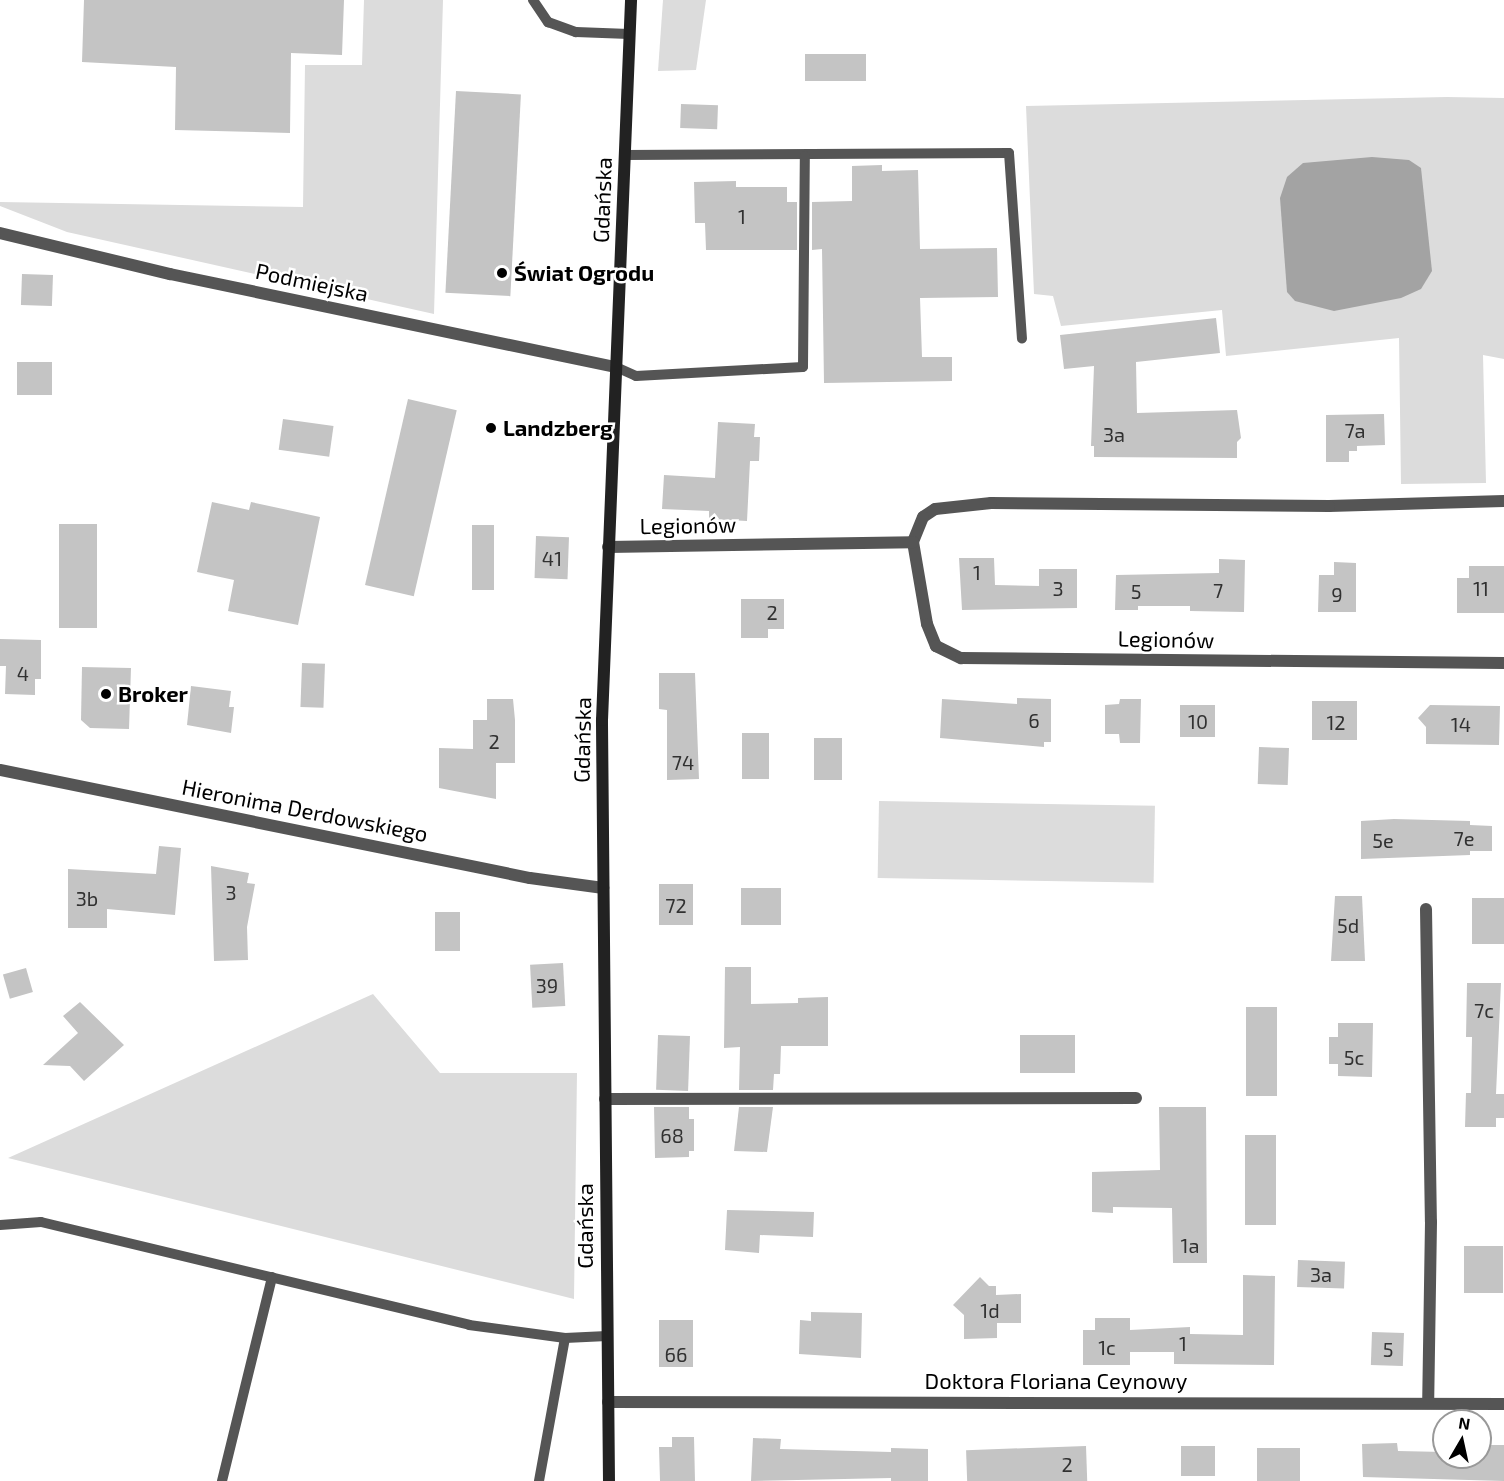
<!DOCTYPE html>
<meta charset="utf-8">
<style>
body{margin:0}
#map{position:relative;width:1504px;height:1481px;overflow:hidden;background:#fff;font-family:"Exo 2",sans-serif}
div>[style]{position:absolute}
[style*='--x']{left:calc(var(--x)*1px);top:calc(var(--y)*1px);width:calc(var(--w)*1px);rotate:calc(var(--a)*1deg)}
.green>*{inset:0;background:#dcdcdc;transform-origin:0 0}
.water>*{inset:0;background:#a3a3a3}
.building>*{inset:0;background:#c4c4c4;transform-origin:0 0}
.service>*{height:10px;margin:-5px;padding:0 5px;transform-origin:5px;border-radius:5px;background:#555}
.minor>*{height:12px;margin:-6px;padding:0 6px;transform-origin:6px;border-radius:6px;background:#555}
.tertiary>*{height:12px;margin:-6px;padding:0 6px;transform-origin:6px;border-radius:6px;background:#555}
.secondary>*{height:12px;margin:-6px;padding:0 6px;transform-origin:6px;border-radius:6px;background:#222}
.dots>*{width:16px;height:16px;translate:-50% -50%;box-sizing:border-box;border:3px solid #fff;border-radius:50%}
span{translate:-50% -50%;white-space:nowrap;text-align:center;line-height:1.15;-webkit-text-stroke:5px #fff;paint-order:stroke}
.number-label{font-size:20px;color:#313131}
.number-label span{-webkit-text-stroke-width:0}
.street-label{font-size:22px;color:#000}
.poi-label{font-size:22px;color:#000;font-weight:700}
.left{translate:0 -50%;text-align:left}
.north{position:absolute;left:1432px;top:1409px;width:60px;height:60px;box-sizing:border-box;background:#fff;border:2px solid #999;border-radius:50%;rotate:9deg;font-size:16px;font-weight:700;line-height:24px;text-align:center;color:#000}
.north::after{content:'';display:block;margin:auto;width:21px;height:27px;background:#000;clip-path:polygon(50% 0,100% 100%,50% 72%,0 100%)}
</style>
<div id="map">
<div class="green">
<i style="clip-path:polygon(364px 0,443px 0,434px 314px,67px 232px,0 206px,0 202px,303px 207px,305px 65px,362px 65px)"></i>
<i style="clip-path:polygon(663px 0,706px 0,696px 70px,658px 71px)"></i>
<i style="clip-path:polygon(1447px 97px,1504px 98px,1504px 359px,1483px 355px,1486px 483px,1401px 484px,1399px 338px,1226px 356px,1222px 310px,1061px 326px,1053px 296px,1034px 294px,1026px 106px)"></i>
<i style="left:879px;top:801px;width:276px;height:77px;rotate:1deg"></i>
<i style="clip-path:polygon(373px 994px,440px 1073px,577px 1073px,574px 1299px,8px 1158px)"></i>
</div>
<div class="water">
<i style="clip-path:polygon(1372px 157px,1409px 160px,1421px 168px,1432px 271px,1421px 289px,1401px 298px,1334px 311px,1295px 301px,1287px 292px,1280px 198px,1287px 177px,1303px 163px)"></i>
</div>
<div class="building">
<i style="clip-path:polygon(84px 0,344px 0,342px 55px,291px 53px,290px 133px,175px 130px,176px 67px,82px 62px)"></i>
<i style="left:805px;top:54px;width:61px;height:27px"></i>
<i style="left:456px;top:91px;width:65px;height:202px;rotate:3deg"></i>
<i style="left:681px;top:104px;width:37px;height:24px;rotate:2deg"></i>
<i style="clip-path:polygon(882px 165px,882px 171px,918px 170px,920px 249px,997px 248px,998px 297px,920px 298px,922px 357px,952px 357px,952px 381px,824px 383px,822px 249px,812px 250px,812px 202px,852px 201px,852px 166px)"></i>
<i style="clip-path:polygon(736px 181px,736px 187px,787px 187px,787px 202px,797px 202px,797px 250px,706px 250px,705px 223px,695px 223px,694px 182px)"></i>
<i style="left:22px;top:274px;width:31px;height:31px;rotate:2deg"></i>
<i style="clip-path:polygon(1216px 318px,1220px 353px,1136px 362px,1137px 413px,1237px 410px,1241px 438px,1237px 442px,1237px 458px,1094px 457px,1094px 446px,1091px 446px,1094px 366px,1064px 369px,1060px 335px)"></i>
<i style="left:52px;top:362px;width:33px;height:35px;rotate:90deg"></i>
<i style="left:408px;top:399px;width:50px;height:191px;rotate:13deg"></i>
<i style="clip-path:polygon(1384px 414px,1385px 445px,1357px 446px,1357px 451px,1349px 451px,1349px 462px,1326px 462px,1326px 415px)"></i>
<i style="left:283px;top:419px;width:51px;height:31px;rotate:8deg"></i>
<i style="clip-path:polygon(718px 422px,755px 424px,754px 437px,760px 437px,759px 461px,750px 461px,747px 521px,709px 519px,709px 511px,662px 509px,664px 475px,715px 478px)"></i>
<i style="clip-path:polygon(212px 502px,249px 510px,251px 502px,320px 517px,298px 625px,228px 611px,234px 580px,197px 572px)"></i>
<i style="left:59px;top:524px;width:38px;height:104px"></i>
<i style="left:472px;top:525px;width:22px;height:65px"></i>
<i style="left:536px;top:536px;width:33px;height:42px;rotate:2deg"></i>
<i style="clip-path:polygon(959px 558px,994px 558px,995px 585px,1039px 586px,1039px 569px,1077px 569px,1077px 608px,962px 610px)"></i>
<i style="clip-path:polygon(1219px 559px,1245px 560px,1244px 612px,1190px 611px,1190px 606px,1138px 606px,1138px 610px,1115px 610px,1116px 575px,1219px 573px)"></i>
<i style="clip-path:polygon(1334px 562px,1356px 563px,1356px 612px,1318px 612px,1319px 575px,1334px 575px)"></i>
<i style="clip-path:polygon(1469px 566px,1504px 566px,1504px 613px,1457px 613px,1457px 578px,1469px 578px)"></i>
<i style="clip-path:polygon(741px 599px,784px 599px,784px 629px,768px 629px,768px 638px,741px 638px)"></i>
<i style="clip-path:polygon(0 639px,41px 640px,41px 679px,35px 679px,35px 695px,5px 694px,6px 666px,0 666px)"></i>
<i style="left:302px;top:663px;width:23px;height:44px;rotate:2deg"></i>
<i style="clip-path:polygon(82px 667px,131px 668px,129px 729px,90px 728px,81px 720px)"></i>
<i style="clip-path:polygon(659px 673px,695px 673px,699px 779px,667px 780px,667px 710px,659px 709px)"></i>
<i style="clip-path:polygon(191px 686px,231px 691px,229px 707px,234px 707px,231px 733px,187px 725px)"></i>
<i style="clip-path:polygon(1017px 698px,1051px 699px,1051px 742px,1044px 742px,1044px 747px,940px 738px,942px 699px,1017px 704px)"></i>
<i style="clip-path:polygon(487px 699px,513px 699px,515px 720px,515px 763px,496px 763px,496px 799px,439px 788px,439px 748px,473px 749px,473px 720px,487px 720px)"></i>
<i style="clip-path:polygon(1120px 699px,1141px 699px,1140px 743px,1120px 743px,1119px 734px,1105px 734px,1105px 705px,1119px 704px)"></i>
<i style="left:1312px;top:701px;width:45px;height:39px"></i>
<i style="left:1180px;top:705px;width:35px;height:32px"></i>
<i style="clip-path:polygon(1430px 705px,1500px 706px,1499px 745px,1426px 744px,1426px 727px,1418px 718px)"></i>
<i style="left:742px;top:733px;width:27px;height:46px"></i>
<i style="left:814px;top:738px;width:28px;height:42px"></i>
<i style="left:1259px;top:747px;width:30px;height:37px;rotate:2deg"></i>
<i style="clip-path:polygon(1394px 819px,1470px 821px,1470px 825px,1492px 826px,1492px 851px,1470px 851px,1470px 855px,1361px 859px,1361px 821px)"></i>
<i style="clip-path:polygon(159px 846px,181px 848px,175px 915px,107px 909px,107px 928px,68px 928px,68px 869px,156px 874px)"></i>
<i style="clip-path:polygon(211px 866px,249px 873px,247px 883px,255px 884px,247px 927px,248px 960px,214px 961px)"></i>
<i style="left:659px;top:884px;width:34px;height:41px"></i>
<i style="left:741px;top:888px;width:40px;height:37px"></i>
<i style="clip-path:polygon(1335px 896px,1362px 896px,1365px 961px,1331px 961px)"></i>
<i style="left:1472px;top:898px;width:32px;height:46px"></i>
<i style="left:435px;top:912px;width:25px;height:39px"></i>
<i style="left:563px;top:963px;width:43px;height:33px;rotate:87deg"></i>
<i style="clip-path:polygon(725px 967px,751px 967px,751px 1004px,798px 1003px,798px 998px,828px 997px,828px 1046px,781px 1046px,780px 1074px,774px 1074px,773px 1090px,739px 1090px,740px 1047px,724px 1048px)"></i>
<i style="left:26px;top:968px;width:25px;height:24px;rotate:74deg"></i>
<i style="clip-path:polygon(1467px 983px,1501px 983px,1496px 1094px,1504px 1094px,1504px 1118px,1496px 1118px,1496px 1127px,1465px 1127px,1466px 1093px,1471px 1093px,1472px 1037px,1466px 1037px)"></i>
<i style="clip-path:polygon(80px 1002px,124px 1045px,84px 1081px,70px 1066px,43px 1065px,78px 1033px,63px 1016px)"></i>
<i style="left:1246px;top:1007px;width:31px;height:89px"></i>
<i style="clip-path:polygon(1338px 1023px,1373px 1023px,1372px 1077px,1338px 1076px,1338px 1064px,1329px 1064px,1329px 1037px,1338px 1037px)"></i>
<i style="left:1020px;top:1035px;width:55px;height:38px"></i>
<i style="left:690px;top:1036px;width:55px;height:32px;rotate:92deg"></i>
<i style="clip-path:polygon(654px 1107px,689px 1107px,689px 1119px,694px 1119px,694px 1151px,689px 1151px,689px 1157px,655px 1158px)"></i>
<i style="clip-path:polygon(739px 1107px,773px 1107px,767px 1152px,734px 1151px)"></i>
<i style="clip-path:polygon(1159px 1107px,1206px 1107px,1207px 1263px,1173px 1263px,1172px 1208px,1113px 1207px,1113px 1213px,1092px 1212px,1092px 1172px,1160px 1170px)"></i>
<i style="left:1245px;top:1135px;width:31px;height:90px"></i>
<i style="clip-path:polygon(727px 1210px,814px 1212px,813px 1237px,760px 1235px,759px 1253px,725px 1250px)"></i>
<i style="left:1464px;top:1246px;width:39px;height:47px"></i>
<i style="left:1298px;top:1260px;width:47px;height:27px;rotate:2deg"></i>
<i style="clip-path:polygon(1243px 1275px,1275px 1276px,1274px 1365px,1174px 1364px,1174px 1352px,1130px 1352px,1130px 1365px,1083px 1365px,1083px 1330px,1095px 1330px,1095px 1318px,1130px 1318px,1130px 1330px,1190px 1327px,1190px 1334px,1243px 1335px)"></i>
<i style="clip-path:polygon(980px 1277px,989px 1286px,996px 1286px,996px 1295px,1021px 1294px,1021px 1323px,997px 1323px,997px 1338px,964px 1339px,964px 1315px,953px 1305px)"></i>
<i style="clip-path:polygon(811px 1312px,862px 1313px,861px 1358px,799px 1354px,800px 1320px,811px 1321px)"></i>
<i style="left:659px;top:1320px;width:34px;height:47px"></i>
<i style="left:1372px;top:1332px;width:32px;height:33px;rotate:2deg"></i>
<i style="clip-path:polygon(672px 1437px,694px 1437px,695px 1481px,660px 1481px,659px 1447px,672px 1447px)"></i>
<i style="clip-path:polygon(753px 1438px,781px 1439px,780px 1449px,891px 1452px,891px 1448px,928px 1449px,928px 1481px,891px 1481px,891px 1478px,751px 1481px)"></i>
<i style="clip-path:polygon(1397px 1443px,1398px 1451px,1444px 1452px,1444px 1457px,1480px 1457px,1480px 1445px,1504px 1445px,1504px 1481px,1363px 1477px,1362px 1444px)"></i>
<i style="left:1086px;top:1446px;width:35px;height:120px;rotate:88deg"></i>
<i style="left:1181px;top:1446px;width:34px;height:30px"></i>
<i style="left:1257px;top:1448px;width:43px;height:33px"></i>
</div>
<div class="service">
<i style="--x:533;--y:0;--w:27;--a:56"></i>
<i style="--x:548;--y:22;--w:30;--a:20"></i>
<i style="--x:576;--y:32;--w:53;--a:2.2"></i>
<i style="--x:624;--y:155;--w:385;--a:-0.3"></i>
<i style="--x:1009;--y:153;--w:186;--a:86"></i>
<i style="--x:616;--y:367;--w:22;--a:24"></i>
<i style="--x:636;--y:376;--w:167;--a:-3.1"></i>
<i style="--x:803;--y:367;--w:211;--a:-89.5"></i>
<i style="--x:0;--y:1225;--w:41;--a:-4.2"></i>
<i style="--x:41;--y:1222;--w:440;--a:13.5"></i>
<i style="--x:469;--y:1325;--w:97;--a:7.7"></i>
<i style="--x:565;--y:1338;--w:42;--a:-2.7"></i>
<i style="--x:222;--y:1481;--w:210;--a:-76.2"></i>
<i style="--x:539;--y:1481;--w:145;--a:-79.7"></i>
</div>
<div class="minor">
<i style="--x:0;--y:233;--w:175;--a:13.6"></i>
<i style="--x:170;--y:274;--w:456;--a:11.8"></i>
<i style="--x:1504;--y:501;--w:175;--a:178.4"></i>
<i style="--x:1329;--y:506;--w:338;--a:-179.5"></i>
<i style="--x:991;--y:503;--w:56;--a:173.9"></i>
<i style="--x:935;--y:509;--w:14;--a:146"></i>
<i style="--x:923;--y:517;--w:27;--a:112"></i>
<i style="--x:913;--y:542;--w:83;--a:80.3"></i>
<i style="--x:927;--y:624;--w:24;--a:68"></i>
<i style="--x:936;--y:646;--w:28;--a:26"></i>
<i style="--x:961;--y:658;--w:543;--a:0.53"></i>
<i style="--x:608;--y:547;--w:305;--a:-0.9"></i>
<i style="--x:1426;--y:909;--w:313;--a:89.1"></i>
<i style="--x:1431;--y:1222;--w:181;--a:90.9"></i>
<i style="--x:605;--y:1099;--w:531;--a:-0.11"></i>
<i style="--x:608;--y:1402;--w:896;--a:0.13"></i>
</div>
<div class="tertiary">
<i style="--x:0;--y:770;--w:541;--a:11.52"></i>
<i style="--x:530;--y:878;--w:74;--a:7.8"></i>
</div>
<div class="secondary">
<i style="--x:609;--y:1481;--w:761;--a:-90.53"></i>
<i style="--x:602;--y:720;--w:721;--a:-87.69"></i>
</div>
<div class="dots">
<i style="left:502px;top:273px;background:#000"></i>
<i style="left:491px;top:428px;background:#000"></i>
<i style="left:106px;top:694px;background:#000"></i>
</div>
<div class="number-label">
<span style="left:742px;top:216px">1</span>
<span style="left:1355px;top:430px">7a</span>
<span style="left:1114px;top:434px">3a</span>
<span style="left:552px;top:558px">41</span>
<span style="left:977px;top:572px">1</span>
<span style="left:1058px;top:588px">3</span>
<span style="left:1481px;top:588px">11</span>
<span style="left:1218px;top:590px">7</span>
<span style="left:1136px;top:591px">5</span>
<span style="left:1337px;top:594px">9</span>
<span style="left:772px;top:612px">2</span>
<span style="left:23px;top:673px">4</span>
<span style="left:1034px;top:720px">6</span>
<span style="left:1198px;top:721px">10</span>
<span style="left:1336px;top:722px">12</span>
<span style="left:1461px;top:724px">14</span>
<span style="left:494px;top:741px">2</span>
<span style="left:683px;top:762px">74</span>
<span style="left:1464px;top:838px">7e</span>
<span style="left:1383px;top:840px">5e</span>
<span style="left:231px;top:892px">3</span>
<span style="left:87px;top:898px">3b</span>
<span style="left:676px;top:905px">72</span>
<span style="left:1348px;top:925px">5d</span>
<span style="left:547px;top:985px">39</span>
<span style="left:1484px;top:1010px">7c</span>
<span style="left:1354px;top:1057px">5c</span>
<span style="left:672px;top:1135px">68</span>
<span style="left:1190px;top:1245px">1a</span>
<span style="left:1321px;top:1274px">3a</span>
<span style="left:990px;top:1310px">1d</span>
<span style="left:1183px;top:1343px">1</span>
<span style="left:1107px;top:1347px">1c</span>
<span style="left:1388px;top:1349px">5</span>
<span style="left:676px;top:1354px">66</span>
<span style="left:1067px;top:1464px">2</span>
</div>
<div class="street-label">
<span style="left:602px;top:200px;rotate:-88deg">Gdańska</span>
<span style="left:312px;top:282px;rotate:12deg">Podmiejska</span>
<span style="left:688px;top:525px;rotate:-1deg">Legionów</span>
<span style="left:1166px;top:639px;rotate:1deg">Legionów</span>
<span style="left:582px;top:740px;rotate:-89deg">Gdańska</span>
<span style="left:305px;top:810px;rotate:11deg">Hieronima Derdowskiego</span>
<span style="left:585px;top:1226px;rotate:-90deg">Gdańska</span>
<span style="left:1056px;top:1381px">Doktora Floriana Ceynowy</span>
</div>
<div class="poi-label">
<span class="left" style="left:514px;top:273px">Świat Ogrodu</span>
<span class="left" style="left:503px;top:428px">Landzberg</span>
<span class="left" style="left:118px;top:694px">Broker</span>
</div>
<div class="north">N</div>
</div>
